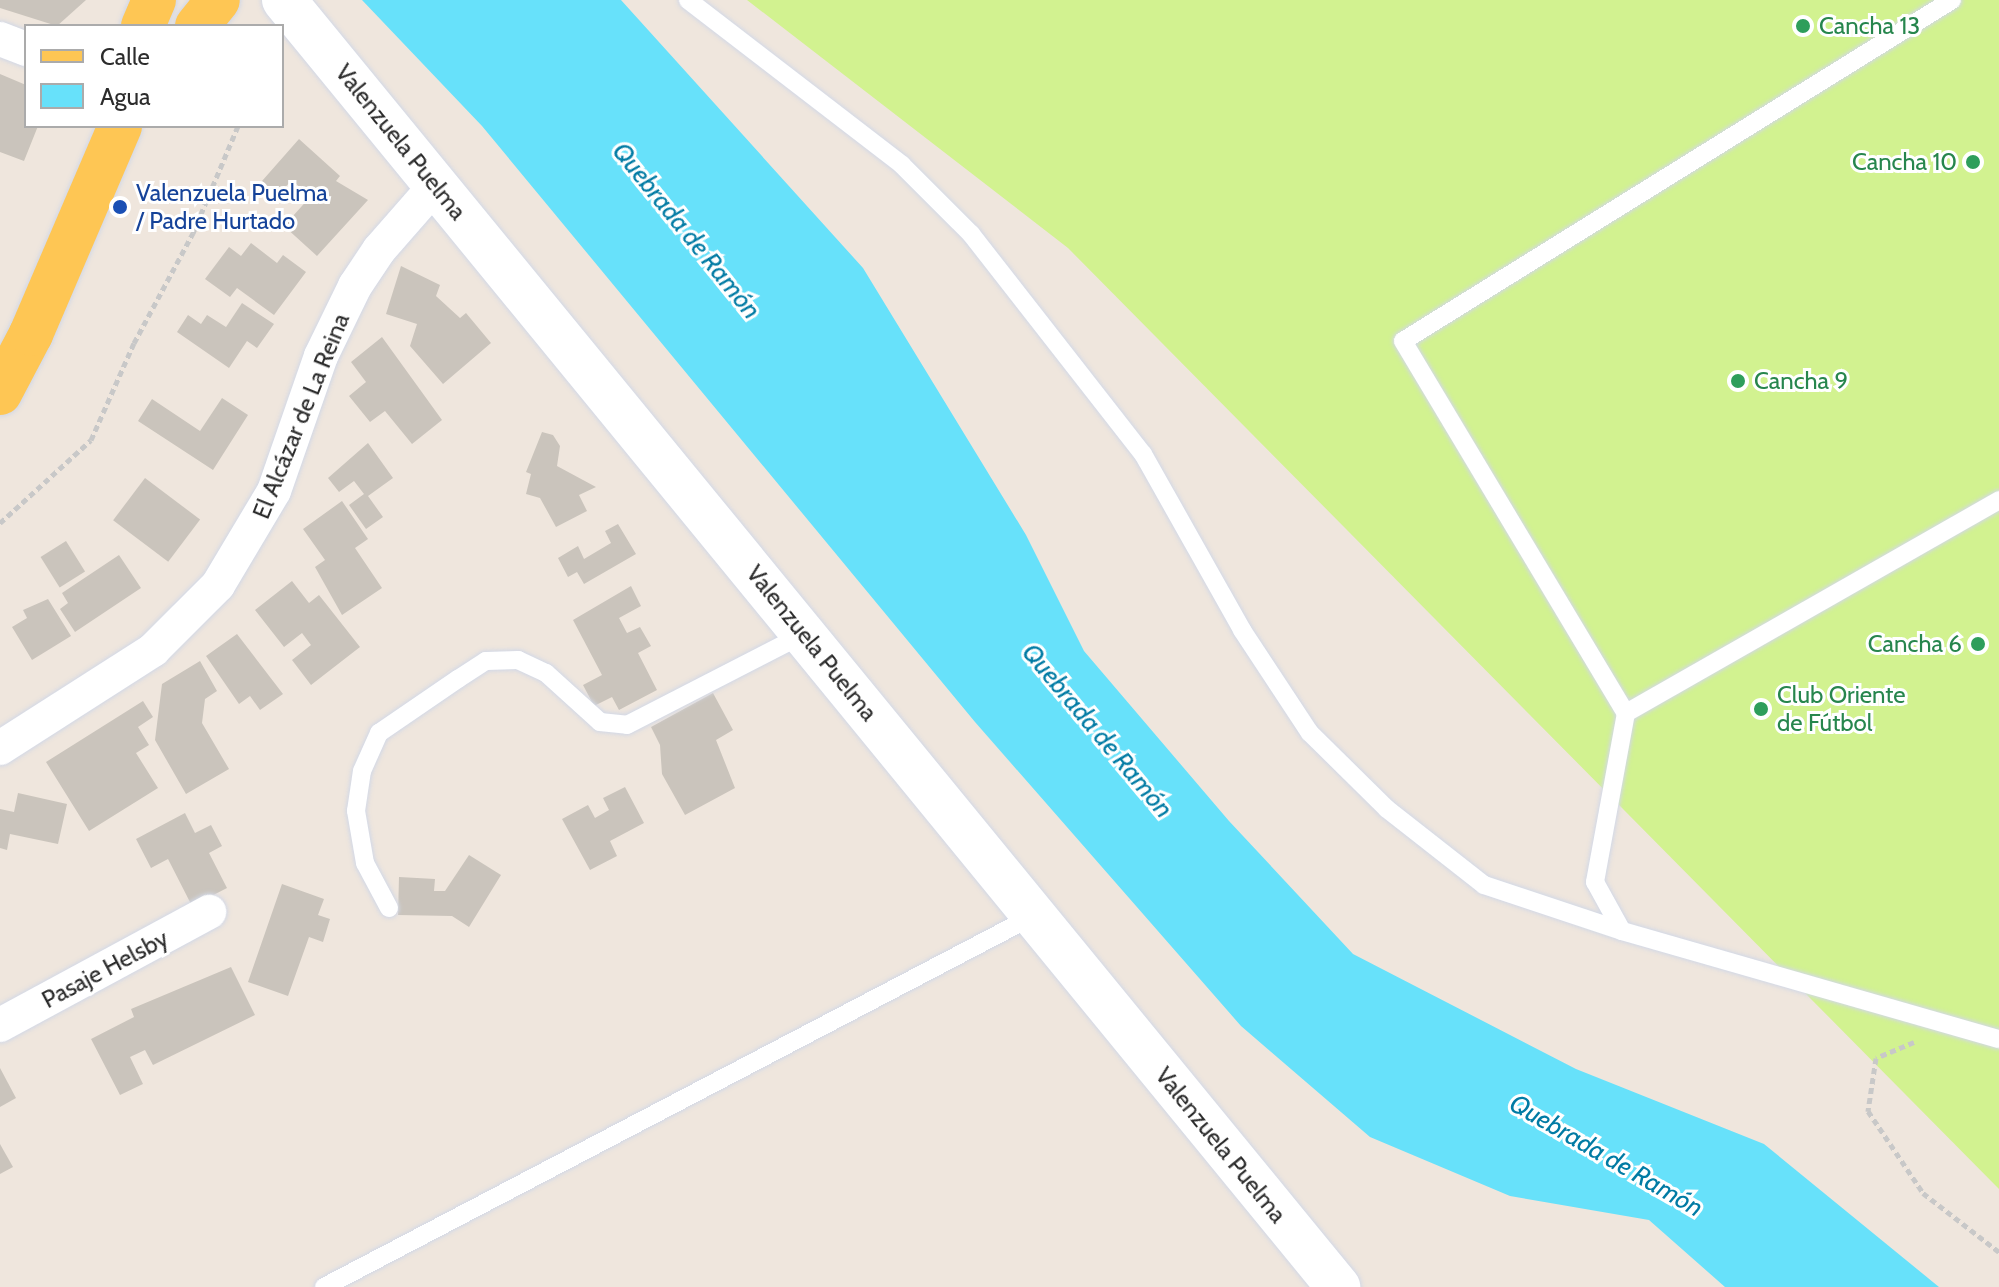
<!DOCTYPE html>
<meta charset="utf-8">
<style>
body{margin:0}
#map{position:relative;width:1999px;height:1287px;overflow:hidden;background:#efe6dd;font-family:Cabin,sans-serif}
div>[style]{position:absolute}
[style*='--x']{left:calc(var(--x)*1px);top:calc(var(--y)*1px);width:calc(var(--w)*1px);rotate:calc(var(--a)*1deg)}
.pitch>*{inset:0;background:#d2f290}
.water>*{inset:0;background:#67e1fa}
.building>*{inset:0;background:#cac4bc;transform-origin:0 0}
.path>*{height:5px;margin-top:-2.5px;transform-origin:0;background:repeating-linear-gradient(90deg,#c8c8c8 0 6px,transparent 0 10px)}
.roads{filter:drop-shadow(0 0 2px #d2d8e6) drop-shadow(0 0 2px #d2d8e6)}
.service>*{height:18px;margin:-9px;padding:0 9px;transform-origin:9px;border-radius:9px;background:#fff}
.minor>*{height:34px;margin:-17px;padding:0 17px;transform-origin:17px;border-radius:17px;background:#fff}
.tertiary>*{height:44px;margin:-22px;padding:0 22px;transform-origin:22px;border-radius:22px;background:#fff}
.primary>*{height:44px;margin:-22px;padding:0 22px;transform-origin:22px;border-radius:22px;background:#fec654}
.dots>*{width:22px;height:22px;translate:-50% -50%;box-sizing:border-box;border:4px solid #fff;border-radius:50%}
span{translate:-50% -50%;white-space:nowrap;text-align:center;line-height:1.15;-webkit-text-stroke:6px #fff;paint-order:stroke}
.leisure-label{font-size:24px;color:#27864d}
.left{translate:0 -50%;text-align:left}
.right{translate:-100% -50%;text-align:right}
.street-label{font-size:24px;color:#2c2c2c}
.transit-label{font-size:24px;color:#164399}
.water-label{font-size:26px;color:#017ba4;font-style:italic}
.legend{position:absolute;left:24px;top:24px;width:260px;height:104px;box-sizing:border-box;background:#fff;border:2px solid #ababab;margin:0;padding:10px 14px;list-style:none;font-size:24px;color:#2c2c2c}
.legend li{display:flex;align-items:center;gap:16px;height:40px}
.legend b{width:40px;border:2px solid #ababab}
</style>
<div id="map">
<div class="pitch">
<i style="clip-path:polygon(747px 0,1999px 0,1999px 1189px,1068px 248px)"></i>
</div>
<div class="water">
<i style="clip-path:polygon(362px 0,621px 0,863px 268px,1026px 535px,1084px 651px,1229px 821px,1353px 954px,1576px 1069px,1764px 1144px,1939px 1287px,1725px 1287px,1649px 1220px,1510px 1196px,1370px 1137px,1241px 1026px,975px 722px,482px 126px)"></i>
</div>
<div class="building">
<i style="clip-path:polygon(0 0,86px 0,57px 26px,0 8px)"></i>
<i style="clip-path:polygon(0 74px,26px 85px,26px 126px,38px 126px,24px 161px,0 152px)"></i>
<i style="clip-path:polygon(299px 139px,340px 176px,336px 181px,368px 200px,317px 256px,284px 226px,310px 197px,292px 180px,278px 195px,262px 181px)"></i>
<i style="clip-path:polygon(251px 243px,277px 263px,283px 255px,306px 272px,274px 315px,237px 288px,230px 297px,205px 279px,229px 247px,241px 256px)"></i>
<i style="clip-path:polygon(401px 266px,440px 285px,436px 296px,460px 318px,466px 313px,491px 343px,443px 384px,410px 346px,417px 324px,386px 314px)"></i>
<i style="clip-path:polygon(242px 303px,274px 324px,257px 348px,247px 341px,229px 368px,177px 332px,188px 315px,201px 324px,207px 315px,226px 327px)"></i>
<i style="clip-path:polygon(382px 337px,442px 420px,412px 444px,385px 411px,370px 422px,349px 396px,366px 382px,351px 362px)"></i>
<i style="clip-path:polygon(222px 398px,248px 415px,213px 470px,138px 421px,152px 399px,200px 431px)"></i>
<i style="clip-path:polygon(542px 432px,553px 435px,560px 446px,557px 466px,596px 487px,579px 495px,587px 511px,556px 527px,540px 498px,526px 494px,531px 474px,526px 472px)"></i>
<i style="clip-path:polygon(368px 443px,393px 478px,368px 496px,383px 517px,366px 529px,349px 505px,364px 494px,354px 481px,339px 492px,328px 478px)"></i>
<i style="left:145px;top:478px;width:69px;height:53px;rotate:37deg"></i>
<i style="clip-path:polygon(342px 501px,368px 539px,355px 548px,382px 588px,342px 615px,315px 567px,325px 560px,303px 529px)"></i>
<i style="clip-path:polygon(618px 524px,636px 554px,584px 584px,577px 572px,568px 577px,558px 558px,578px 546px,584px 559px,611px 543px,605px 531px)"></i>
<i style="left:66px;top:541px;width:36px;height:30px;rotate:58deg"></i>
<i style="clip-path:polygon(119px 555px,141px 588px,75px 632px,60px 609px,68px 603px,62px 593px)"></i>
<i style="clip-path:polygon(292px 581px,309px 603px,319px 595px,360px 647px,311px 685px,292px 660px,311px 645px,302px 633px,284px 647px,255px 610px)"></i>
<i style="clip-path:polygon(631px 586px,641px 606px,619px 618px,627px 633px,640px 627px,651px 646px,638px 653px,657px 690px,619px 710px,612px 697px,594px 706px,583px 685px,602px 675px,573px 620px)"></i>
<i style="clip-path:polygon(48px 599px,71px 636px,32px 660px,12px 627px,27px 618px,23px 610px)"></i>
<i style="clip-path:polygon(237px 634px,283px 694px,260px 710px,250px 696px,239px 704px,206px 656px)"></i>
<i style="clip-path:polygon(200px 661px,217px 691px,205px 699px,202px 723px,229px 769px,186px 794px,155px 740px,162px 684px)"></i>
<i style="clip-path:polygon(713px 693px,733px 730px,716px 740px,735px 788px,685px 815px,662px 774px,660px 745px,651px 727px)"></i>
<i style="clip-path:polygon(143px 701px,153px 717px,138px 727px,149px 745px,136px 753px,158px 788px,89px 831px,46px 762px)"></i>
<i style="clip-path:polygon(625px 787px,644px 823px,610px 841px,617px 856px,590px 870px,562px 819px,588px 805px,595px 818px,609px 810px,603px 798px)"></i>
<i style="clip-path:polygon(18px 793px,67px 804px,58px 844px,10px 834px,7px 850px,0 848px,0 809px,14px 812px)"></i>
<i style="clip-path:polygon(185px 813px,195px 833px,211px 825px,222px 846px,209px 853px,227px 888px,192px 906px,168px 859px,151px 868px,136px 839px)"></i>
<i style="clip-path:polygon(469px 855px,501px 875px,469px 927px,452px 916px,398px 915px,399px 877px,435px 879px,434px 891px,445px 891px)"></i>
<i style="clip-path:polygon(282px 884px,324px 899px,318px 915px,330px 919px,323px 942px,309px 937px,288px 996px,248px 982px)"></i>
<i style="clip-path:polygon(231px 967px,255px 1015px,153px 1065px,145px 1050px,130px 1057px,143px 1084px,120px 1095px,91px 1039px,134px 1017px,131px 1009px)"></i>
<i style="clip-path:polygon(0 1068px,16px 1098px,0 1107px)"></i>
<i style="clip-path:polygon(0 1144px,13px 1167px,0 1174px)"></i>
</div>
<div class="path">
<i style="--x:0;--y:523;--w:123;--a:-42.4"></i>
<i style="--x:91;--y:440;--w:106;--a:-66.1"></i>
<i style="--x:134;--y:343;--w:125;--a:-61.8"></i>
<i style="--x:193;--y:233;--w:116;--a:-67.2"></i>
<i style="--x:1914;--y:1042;--w:41;--a:157.2"></i>
<i style="--x:1876;--y:1058;--w:54;--a:98.6"></i>
<i style="--x:1868;--y:1111;--w:99;--a:56.1"></i>
<i style="--x:1923;--y:1193;--w:96;--a:37.8"></i>
</div>
<div class="roads">
<div class="service">
<i style="--x:688;--y:0;--w:270;--a:37.6"></i>
<i style="--x:902;--y:165;--w:98;--a:45"></i>
<i style="--x:971;--y:234;--w:279;--a:52"></i>
<i style="--x:1143;--y:454;--w:202;--a:60.6"></i>
<i style="--x:1242;--y:630;--w:123;--a:56.6"></i>
<i style="--x:1310;--y:733;--w:108;--a:44.6"></i>
<i style="--x:1387;--y:809;--w:123;--a:38.1"></i>
<i style="--x:1484;--y:885;--w:145;--a:18.4"></i>
<i style="--x:1952;--y:0;--w:646;--a:148.15"></i>
<i style="--x:1403;--y:341;--w:434;--a:59.1"></i>
<i style="--x:1626;--y:713;--w:172;--a:100.4"></i>
<i style="--x:1595;--y:882;--w:56;--a:61.1"></i>
<i style="--x:1622;--y:931;--w:392;--a:16"></i>
<i style="--x:1626;--y:713;--w:430;--a:-29.7"></i>
<i style="--x:389;--y:908;--w:51;--a:-118.1"></i>
<i style="--x:365;--y:863;--w:53;--a:-99.8"></i>
<i style="--x:356;--y:811;--w:40;--a:-81.5"></i>
<i style="--x:362;--y:771;--w:42;--a:-65.9"></i>
<i style="--x:379;--y:733;--w:96;--a:-34.4"></i>
<i style="--x:458;--y:679;--w:33;--a:-33"></i>
<i style="--x:486;--y:661;--w:32;--a:-2"></i>
<i style="--x:518;--y:660;--w:31;--a:25"></i>
<i style="--x:546;--y:673;--w:73;--a:42.2"></i>
<i style="--x:600;--y:722;--w:27;--a:6"></i>
<i style="--x:627;--y:725;--w:199;--a:-27.2"></i>
<i style="--x:324;--y:1287;--w:800;--a:-27.62"></i>
</div>
<div class="minor">
<i style="--x:0;--y:39;--w:28;--a:21"></i>
<i style="--x:0;--y:748;--w:182;--a:-32.6"></i>
<i style="--x:153;--y:650;--w:92;--a:-45"></i>
<i style="--x:218;--y:585;--w:109;--a:-59.2"></i>
<i style="--x:274;--y:491;--w:143;--a:-70.8"></i>
<i style="--x:321;--y:356;--w:78;--a:-64.1"></i>
<i style="--x:355;--y:286;--w:43;--a:-56.3"></i>
<i style="--x:379;--y:250;--w:86;--a:-48.8"></i>
<i style="--x:0;--y:1025;--w:238;--a:-28.4"></i>
</div>
<div class="tertiary">
<i style="--x:284;--y:0;--w:1664;--a:50.68"></i>
</div>
<div class="primary">
<i style="--x:143;--y:26;--w:28;--a:-67"></i>
<i style="--x:197;--y:26;--w:33;--a:-51"></i>
<i style="--x:0;--y:393;--w:67;--a:-62.3"></i>
<i style="--x:31;--y:334;--w:226;--a:-66.8"></i>
</div>
</div>
<div class="dots">
<i style="left:1803px;top:26px;background:#2e9e5b"></i>
<i style="left:1973px;top:162px;background:#2e9e5b"></i>
<i style="left:120px;top:207px;background:#1a4fb4"></i>
<i style="left:1738px;top:381px;background:#2e9e5b"></i>
<i style="left:1978px;top:644px;background:#2e9e5b"></i>
<i style="left:1761px;top:709px;background:#2e9e5b"></i>
</div>
<div class="leisure-label">
<span class="left" style="left:1819px;top:26px">Cancha 13</span>
<span class="right" style="left:1957px;top:162px">Cancha 10</span>
<span class="left" style="left:1754px;top:381px">Cancha 9</span>
<span class="right" style="left:1962px;top:644px">Cancha 6</span>
<span class="left" style="left:1777px;top:709px">Club Oriente<br>de Fútbol</span>
</div>
<div class="street-label">
<span style="left:401px;top:142px;rotate:51deg">Valenzuela Puelma</span>
<span style="left:301px;top:416px;rotate:-68deg">El Alcázar de La Reina</span>
<span style="left:812px;top:643px;rotate:51deg">Valenzuela Puelma</span>
<span style="left:105px;top:969px;rotate:-28deg">Pasaje Helsby</span>
<span style="left:1221px;top:1145px;rotate:51deg">Valenzuela Puelma</span>
</div>
<div class="transit-label">
<span class="left" style="left:136px;top:207px">Valenzuela Puelma<br>/ Padre Hurtado</span>
</div>
<div class="water-label">
<span style="left:686px;top:231px;rotate:51deg">Quebrada de Ramón</span>
<span style="left:1097px;top:731px;rotate:50deg">Quebrada de Ramón</span>
<span style="left:1606px;top:1156px;rotate:30deg">Quebrada de Ramón</span>
</div>
<ul class="legend">
<li><b style="height:10px;background:#fec654"></b>Calle</li>
<li><b style="height:22px;background:#67e1fa"></b>Agua</li>
</ul>
</div>
